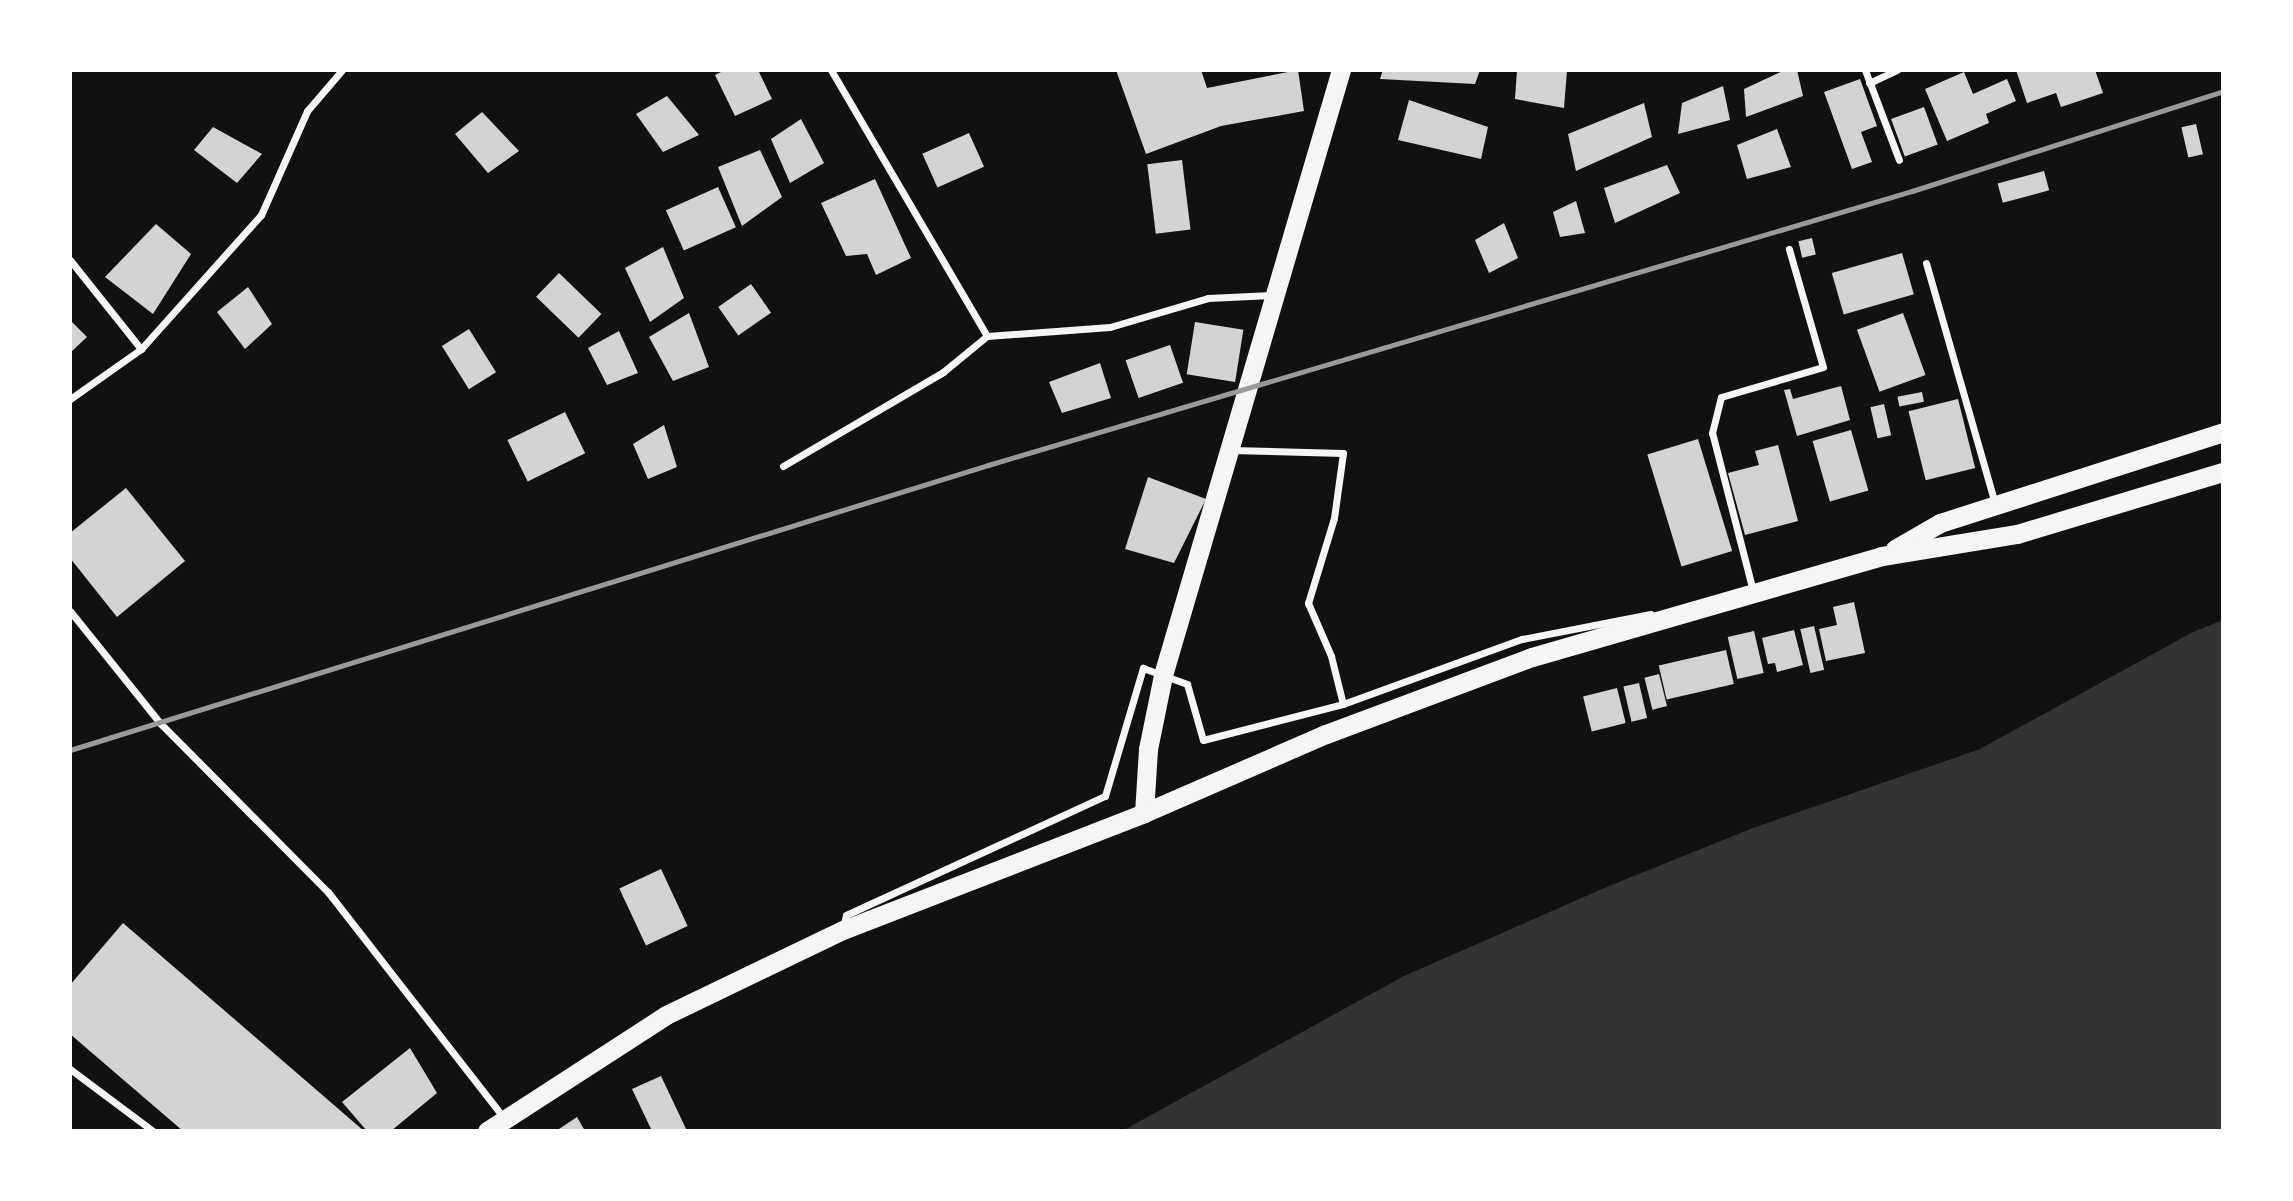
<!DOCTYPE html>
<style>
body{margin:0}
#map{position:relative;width:2293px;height:1201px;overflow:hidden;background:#111;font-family:"Fira Sans",sans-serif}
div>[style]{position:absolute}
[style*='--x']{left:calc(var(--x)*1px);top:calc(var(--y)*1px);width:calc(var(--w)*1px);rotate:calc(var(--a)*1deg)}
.water>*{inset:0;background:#333}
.building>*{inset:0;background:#d3d3d3;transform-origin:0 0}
.minor>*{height:7px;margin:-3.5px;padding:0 3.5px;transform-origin:3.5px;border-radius:3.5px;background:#f5f5f5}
.trunk>*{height:19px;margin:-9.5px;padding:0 9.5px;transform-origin:9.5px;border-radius:9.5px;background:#f5f5f5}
.rail>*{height:5px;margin:-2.5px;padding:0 2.5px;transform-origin:2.5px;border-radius:2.5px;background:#9a9a9a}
span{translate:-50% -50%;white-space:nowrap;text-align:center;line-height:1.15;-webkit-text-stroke:7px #fff;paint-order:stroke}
.frame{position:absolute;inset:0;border:72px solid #fff;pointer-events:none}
</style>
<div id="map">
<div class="water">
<i style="clip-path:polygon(2223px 620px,2223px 1131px,1122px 1131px,1404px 976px,1609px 886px,1753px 828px,1980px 749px,2191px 633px)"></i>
</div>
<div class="building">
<i style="clip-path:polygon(725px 70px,758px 70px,772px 99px,735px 116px,715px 75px)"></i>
<i style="clip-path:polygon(1116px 70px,1201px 70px,1207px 88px,1298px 70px,1304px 111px,1221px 126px,1146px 154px)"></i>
<i style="clip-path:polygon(1383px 70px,1480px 70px,1475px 84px,1380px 79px)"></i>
<i style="clip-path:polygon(1517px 70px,1567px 70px,1564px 108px,1515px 99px)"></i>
<i style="clip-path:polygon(1785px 70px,1797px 70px,1803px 96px,1746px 117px,1744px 89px)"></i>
<i style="clip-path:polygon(2016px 70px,2095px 70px,2103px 93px,2061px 107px,2056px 93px,2027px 103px)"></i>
<i style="clip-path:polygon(1964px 72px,1973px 94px,2007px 79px,2016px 101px,1986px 114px,1989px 123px,1947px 141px,1925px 89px)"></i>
<i style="clip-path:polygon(1860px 79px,1877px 126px,1861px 132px,1872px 162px,1852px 169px,1824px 92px)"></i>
<i style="clip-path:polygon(1723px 86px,1730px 120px,1678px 134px,1682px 103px)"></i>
<i style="clip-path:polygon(667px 96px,699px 135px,663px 152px,636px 114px)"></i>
<i style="clip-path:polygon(1409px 100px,1488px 127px,1481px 159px,1398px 140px)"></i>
<i style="clip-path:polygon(1644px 103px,1652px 137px,1576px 171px,1568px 134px)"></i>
<i style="left:1924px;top:107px;width:40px;height:35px;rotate:70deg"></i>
<i style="clip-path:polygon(482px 112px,519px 151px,488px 173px,455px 134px)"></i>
<i style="clip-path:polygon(801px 119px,824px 163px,790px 183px,771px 139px)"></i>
<i style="left:2196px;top:124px;width:31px;height:15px;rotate:77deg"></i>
<i style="clip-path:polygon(213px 127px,262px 154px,237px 183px,194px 150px)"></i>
<i style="clip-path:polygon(1777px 129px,1791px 167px,1747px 179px,1737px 145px)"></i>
<i style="left:969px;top:133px;width:37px;height:51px;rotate:66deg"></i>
<i style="clip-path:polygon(760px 150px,782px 197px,742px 226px,718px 167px)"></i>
<i style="left:1182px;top:160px;width:70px;height:35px;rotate:83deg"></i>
<i style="clip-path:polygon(1667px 165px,1680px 193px,1615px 223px,1604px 188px)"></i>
<i style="left:2044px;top:171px;width:20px;height:48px;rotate:75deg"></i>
<i style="clip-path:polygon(875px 179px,911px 258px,876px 275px,867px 254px,846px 256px,821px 203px)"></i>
<i style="left:718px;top:187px;width:44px;height:57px;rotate:66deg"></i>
<i style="clip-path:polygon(1576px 201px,1585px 233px,1560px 237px,1553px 212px)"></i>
<i style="clip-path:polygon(1504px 223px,1518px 258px,1489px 273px,1475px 240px)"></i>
<i style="clip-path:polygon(156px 224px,191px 254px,153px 314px,105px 277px)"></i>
<i style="left:1812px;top:238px;width:17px;height:14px;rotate:77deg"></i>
<i style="clip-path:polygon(663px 247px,684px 298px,650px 322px,625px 268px)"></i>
<i style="left:1902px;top:253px;width:43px;height:73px;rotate:74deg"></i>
<i style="left:559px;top:273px;width:59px;height:33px;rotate:44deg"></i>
<i style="left:751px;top:284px;width:35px;height:40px;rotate:55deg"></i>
<i style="clip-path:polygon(248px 287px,272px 324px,245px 349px,217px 312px)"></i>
<i style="clip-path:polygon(689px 313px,709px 367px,673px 381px,649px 337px)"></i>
<i style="left:1903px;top:313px;width:66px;height:49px;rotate:70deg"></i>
<i style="clip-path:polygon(70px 320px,87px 337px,70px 353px)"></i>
<i style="left:1195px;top:322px;width:49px;height:53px;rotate:9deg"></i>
<i style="left:469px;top:329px;width:51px;height:32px;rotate:58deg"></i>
<i style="clip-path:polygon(619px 331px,638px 373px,607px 385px,588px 348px)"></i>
<i style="left:1170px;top:345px;width:40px;height:47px;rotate:71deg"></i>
<i style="clip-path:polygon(1100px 363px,1111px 398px,1062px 413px,1049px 382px)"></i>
<i style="clip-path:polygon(1841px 386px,1850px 420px,1797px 436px,1784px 390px,1790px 389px,1793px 399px)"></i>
<i style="left:1922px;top:392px;width:10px;height:25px;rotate:79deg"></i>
<i style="left:1958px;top:399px;width:71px;height:51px;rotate:76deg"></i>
<i style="left:1884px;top:404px;width:32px;height:14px;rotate:77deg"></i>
<i style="left:565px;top:412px;width:46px;height:64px;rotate:64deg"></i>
<i style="clip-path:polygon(664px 425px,677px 467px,648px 479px,633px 444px)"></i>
<i style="left:1851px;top:430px;width:63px;height:40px;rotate:74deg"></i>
<i style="left:1698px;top:439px;width:117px;height:53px;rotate:73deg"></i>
<i style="clip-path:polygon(1778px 445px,1798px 521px,1745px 535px,1728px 473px,1759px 465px,1755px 451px)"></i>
<i style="clip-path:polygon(1148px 477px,1206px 499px,1174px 563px,1125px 549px)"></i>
<i style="clip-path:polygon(126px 488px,185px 561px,117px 617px,70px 558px,70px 533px)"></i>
<i style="clip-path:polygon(1854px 602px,1865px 653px,1826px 661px,1819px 629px,1837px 625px,1833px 607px)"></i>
<i style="left:1814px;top:626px;width:45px;height:14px;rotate:77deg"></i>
<i style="clip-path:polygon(1794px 630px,1803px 665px,1777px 672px,1775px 663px,1768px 664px,1762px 638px)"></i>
<i style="left:1754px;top:631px;width:43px;height:27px;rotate:77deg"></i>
<i style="left:1726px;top:650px;width:35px;height:69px;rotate:77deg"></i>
<i style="left:1659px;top:674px;width:33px;height:15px;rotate:76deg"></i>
<i style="left:1639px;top:683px;width:36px;height:16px;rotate:77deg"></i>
<i style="left:1617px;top:688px;width:36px;height:35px;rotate:76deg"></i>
<i style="left:661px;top:869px;width:63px;height:46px;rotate:65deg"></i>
<i style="clip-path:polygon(123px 923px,364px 1131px,183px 1131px,70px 1034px,70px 985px)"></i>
<i style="clip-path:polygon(410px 1048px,437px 1093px,391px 1131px,367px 1131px,342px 1102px)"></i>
<i style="clip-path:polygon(661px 1076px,687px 1131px,652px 1131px,632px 1089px)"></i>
<i style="clip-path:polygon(577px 1117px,585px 1131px,556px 1131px)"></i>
</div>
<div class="minor">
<i style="--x:831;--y:70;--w:308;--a:59.6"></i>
<i style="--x:1865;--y:70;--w:96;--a:69.3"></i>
<i style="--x:1869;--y:83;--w:31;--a:-25"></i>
<i style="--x:70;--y:260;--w:114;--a:51.4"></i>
<i style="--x:141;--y:349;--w:87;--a:144.8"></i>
<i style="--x:1926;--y:263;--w:251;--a:74"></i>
<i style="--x:141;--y:349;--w:180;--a:-48.2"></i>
<i style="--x:261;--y:215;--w:114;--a:-66.1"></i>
<i style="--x:307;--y:111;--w:54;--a:-49.5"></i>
<i style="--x:1231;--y:450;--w:112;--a:1.5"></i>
<i style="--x:1343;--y:453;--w:66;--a:97.9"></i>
<i style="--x:1334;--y:518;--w:89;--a:107"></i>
<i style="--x:1308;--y:603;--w:58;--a:66.5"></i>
<i style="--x:1331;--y:656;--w:49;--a:76"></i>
<i style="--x:783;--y:466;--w:186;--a:-30.4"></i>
<i style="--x:943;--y:372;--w:57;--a:-39.3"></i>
<i style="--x:987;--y:336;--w:123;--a:-4.2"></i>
<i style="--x:1110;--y:327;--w:102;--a:-16.5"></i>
<i style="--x:1208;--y:298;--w:67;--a:-2.6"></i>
<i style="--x:1753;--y:591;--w:163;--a:-104.5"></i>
<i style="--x:1712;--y:433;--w:37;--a:-76"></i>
<i style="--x:1721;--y:397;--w:106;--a:-16.4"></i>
<i style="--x:1823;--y:367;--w:123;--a:-106.1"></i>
<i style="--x:70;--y:611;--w:144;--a:51.2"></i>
<i style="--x:160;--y:723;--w:238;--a:45.2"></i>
<i style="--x:328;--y:892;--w:285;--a:52.1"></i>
<i style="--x:843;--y:928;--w:13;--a:-77"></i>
<i style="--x:846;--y:915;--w:285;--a:-24.7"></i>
<i style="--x:1105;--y:796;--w:134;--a:-73.5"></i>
<i style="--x:1143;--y:668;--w:47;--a:20"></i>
<i style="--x:1187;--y:684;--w:58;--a:74.1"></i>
<i style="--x:1203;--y:740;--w:145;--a:-14.4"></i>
<i style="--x:1343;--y:704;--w:190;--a:-20"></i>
<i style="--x:1522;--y:639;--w:131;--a:-11"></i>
<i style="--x:70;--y:1069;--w:104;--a:36.8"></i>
</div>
<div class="trunk">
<i style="--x:1895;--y:549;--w:52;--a:-30"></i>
<i style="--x:1940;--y:523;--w:297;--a:-17.8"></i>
<i style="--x:1144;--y:813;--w:64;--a:-86.4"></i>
<i style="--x:1148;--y:749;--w:76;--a:-78.5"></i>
<i style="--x:1163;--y:675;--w:631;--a:-73.61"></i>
<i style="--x:487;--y:1131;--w:213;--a:-32.9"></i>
<i style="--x:666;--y:1015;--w:196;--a:-25.7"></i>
<i style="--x:843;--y:930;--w:323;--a:-21.2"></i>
<i style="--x:1144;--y:813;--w:198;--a:-23.5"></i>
<i style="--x:1326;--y:734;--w:220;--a:-20.5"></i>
<i style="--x:1532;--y:657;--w:364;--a:-16.1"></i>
<i style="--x:1882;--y:556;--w:137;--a:-9.3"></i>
<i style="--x:2017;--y:534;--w:215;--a:-16.8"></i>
</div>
<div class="rail">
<i style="--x:70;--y:750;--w:961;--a:-17.25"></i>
<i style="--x:988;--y:465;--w:964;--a:-16.52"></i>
<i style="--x:1912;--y:191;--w:327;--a:-17.8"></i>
</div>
<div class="frame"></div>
</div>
